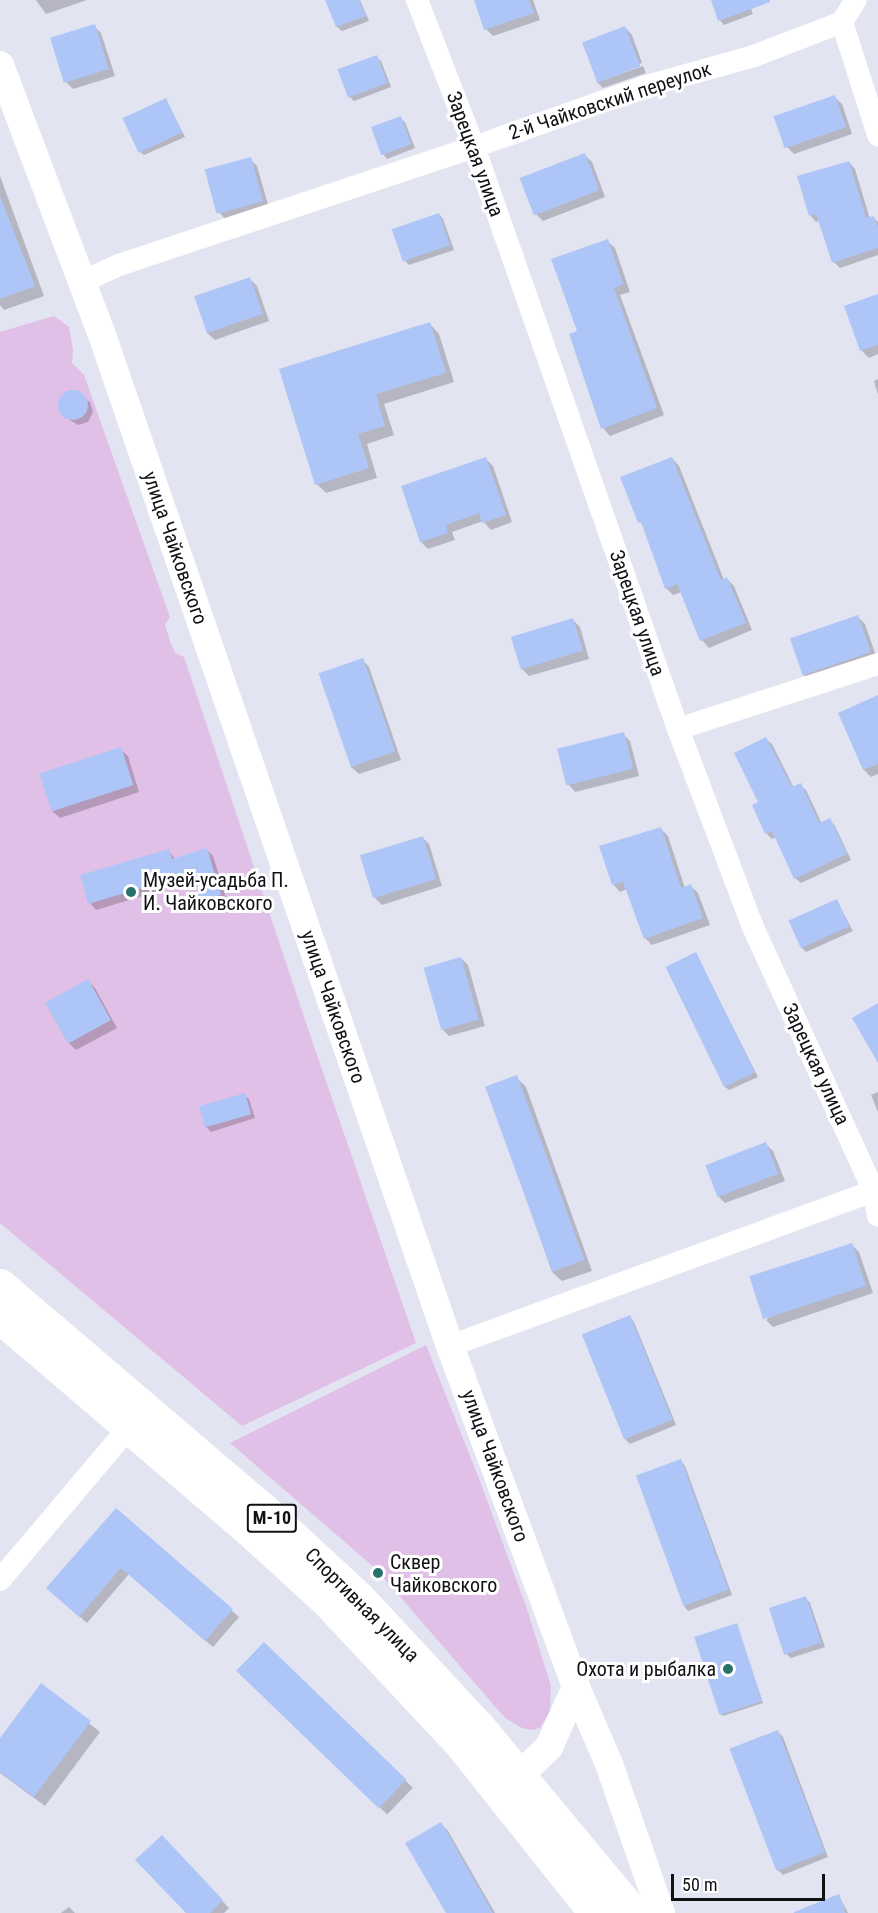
<!DOCTYPE html>
<meta charset="utf-8">
<style>
body{margin:0}
#map{position:relative;width:878px;height:1913px;overflow:hidden;background:#e3e4f2;font-family:"Roboto Condensed",sans-serif}
div>[style]{position:absolute}
[style*='--x']{left:calc(var(--x)*1px);top:calc(var(--y)*1px);width:calc(var(--w)*1px);rotate:calc(var(--a)*1deg)}
.green>*{inset:0;background:#e1c0e7}
.shadow>*{inset:0;background:#0003;transform-origin:0 0}
.building>*{inset:0;background:#aec6f7;transform-origin:0 0}
.round{border-radius:50%}
.minor>*{height:22px;margin:-11px;padding:0 11px;transform-origin:11px;border-radius:11px;background:#fff}
.tertiary>*{height:28px;margin:-14px;padding:0 14px;transform-origin:14px;border-radius:14px;background:#fff}
.trunk>*{height:33px;margin:-16.5px;padding:0 16.5px;transform-origin:16.5px;border-radius:16.5px;background:#fff}
.dots>*{width:16px;height:16px;translate:-50% -50%;box-sizing:border-box;border:3px solid #fff;border-radius:50%}
span{translate:-50% -50%;white-space:nowrap;text-align:center;line-height:1.15;-webkit-text-stroke:6px #fff;paint-order:stroke}
.shield-label span{padding:2px 4px;background:#fff;border:2px solid;border-radius:4px;-webkit-text-stroke-width:0}
.shield-label{font-size:18px;color:#101115;font-weight:700}
.street-label{font-size:20px;color:#101115}
.poi-label{font-size:20px;color:#101115}
.left{translate:0 -50%;text-align:left}
.right{translate:-100% -50%;text-align:right}
.scale{position:absolute;left:671px;top:1874px;width:154px;height:27px;box-sizing:border-box;border:3px solid #101115;border-top:0;padding-left:8px;font-size:18px;line-height:21px;white-space:nowrap;color:#101115;-webkit-text-stroke:4px #fff;paint-order:stroke}
</style>
<div id="map">
<div class="green">
<i style="clip-path:polygon(54px 316px,69px 327px,73px 350px,72px 363px,84px 375px,170px 617px,165px 625px,170px 641px,175px 653px,184px 657px,303px 1014px,416px 1343px,242px 1426px,0 1223px,0 332px)"></i>
<i style="clip-path:polygon(426px 1345px,480px 1481px,527px 1609px,551px 1686px,550px 1711px,540px 1728px,531px 1730px,522px 1728px,505px 1718px,375px 1568px,230px 1443px)"></i>
</div>
<div class="shadow">
<i style="clip-path:polygon(36px 0,87px 0,46px 14px)"></i>
<i style="clip-path:polygon(326px 0,360px 0,369px 21px,342px 31px,337px 27px)"></i>
<i style="clip-path:polygon(475px 0,533px 0,540px 20px,493px 36px,486px 29px)"></i>
<i style="clip-path:polygon(712px 0,748px 0,753px 14px,724px 25px,720px 20px)"></i>
<i style="clip-path:polygon(94px 26px,101px 33px,115px 76px,73px 89px,66px 82px)"></i>
<i style="clip-path:polygon(625px 27px,632px 35px,642px 63px,598px 79px,598px 82px,643px 66px,646px 73px,603px 88px,596px 81px)"></i>
<i style="clip-path:polygon(376px 57px,381px 61px,391px 87px,354px 101px,349px 96px,340px 71px)"></i>
<i style="clip-path:polygon(834px 97px,842px 104px,852px 134px,794px 154px,787px 147px)"></i>
<i style="clip-path:polygon(166px 100px,185px 137px,144px 155px,139px 151px)"></i>
<i style="clip-path:polygon(400px 118px,405px 122px,415px 148px,387px 159px,383px 154px)"></i>
<i style="clip-path:polygon(585px 155px,592px 162px,605px 197px,543px 221px,536px 214px)"></i>
<i style="clip-path:polygon(250px 159px,257px 166px,269px 208px,226px 220px,219px 212px)"></i>
<i style="clip-path:polygon(849px 162px,855px 169px,870px 219px,874px 218px,878px 222px,878px 255px,840px 268px,834px 262px,820px 220px,816px 222px,810px 215px)"></i>
<i style="clip-path:polygon(0 176px,44px 296px,4px 310px,0 305px)"></i>
<i style="clip-path:polygon(439px 214px,443px 219px,454px 250px,409px 265px,405px 261px,394px 230px)"></i>
<i style="clip-path:polygon(607px 241px,615px 248px,630px 292px,620px 295px,664px 415px,610px 436px,603px 428px,578px 332px)"></i>
<i style="clip-path:polygon(250px 279px,257px 286px,269px 321px,215px 340px,207px 333px,196px 298px)"></i>
<i style="clip-path:polygon(878px 295px,878px 354px,869px 358px,861px 350px)"></i>
<i style="clip-path:polygon(430px 324px,439px 334px,454px 382px,384px 404px,394px 435px,367px 444px,377px 478px,326px 493px,317px 484px,281px 370px)"></i>
<i style="clip-path:polygon(878px 379px,878px 395px,874px 381px)"></i>
<i style="clip-path:polygon(74px 391px,90px 402px,93px 412px,88px 422px,78px 425px,62px 415px,59px 404px,64px 394px)"></i>
<i style="clip-path:polygon(672px 458px,679px 466px,724px 580px,727px 579px,734px 586px,752px 630px,709px 648px,702px 640px,682px 592px,673px 595px,666px 588px,644px 526px,640px 522px)"></i>
<i style="clip-path:polygon(486px 459px,493px 466px,512px 522px,491px 530px,483px 521px,452px 532px,455px 540px,428px 549px,421px 542px)"></i>
<i style="clip-path:polygon(858px 617px,865px 624px,877px 659px,810px 681px,803px 674px)"></i>
<i style="clip-path:polygon(573px 620px,580px 627px,589px 659px,529px 676px,522px 669px)"></i>
<i style="clip-path:polygon(362px 659px,369px 667px,401px 760px,359px 774px,351px 767px)"></i>
<i style="clip-path:polygon(878px 701px,878px 774px,871px 777px,864px 770px,840px 714px)"></i>
<i style="clip-path:polygon(623px 734px,630px 741px,639px 776px,575px 792px,568px 784px)"></i>
<i style="clip-path:polygon(766px 739px,772px 744px,794px 788px,800px 785px,806px 790px,822px 824px,830px 820px,835px 826px,851px 860px,801px 883px,795px 878px,776px 837px,772px 839px,766px 833px,760px 803px)"></i>
<i style="clip-path:polygon(120px 749px,128px 756px,139px 792px,60px 818px,52px 811px)"></i>
<i style="clip-path:polygon(661px 829px,668px 836px,685px 888px,691px 886px,698px 893px,710px 925px,652px 945px,645px 938px,627px 889px,620px 892px,613px 884px)"></i>
<i style="clip-path:polygon(422px 837px,429px 844px,442px 886px,382px 905px,374px 897px)"></i>
<i style="clip-path:polygon(168px 850px,175px 859px,207px 850px,213px 856px,227px 901px,208px 907px,202px 900px,196px 880px,96px 910px,90px 903px)"></i>
<i style="clip-path:polygon(837px 901px,853px 931px,806px 952px,801px 947px)"></i>
<i style="clip-path:polygon(696px 954px,758px 1077px,729px 1090px,724px 1086px)"></i>
<i style="clip-path:polygon(461px 958px,468px 965px,485px 1026px,449px 1036px,442px 1029px)"></i>
<i style="clip-path:polygon(88px 981px,95px 988px,117px 1028px,76px 1050px,69px 1043px,47px 1003px)"></i>
<i style="clip-path:polygon(516px 1077px,526px 1087px,592px 1271px,562px 1281px,552px 1272px,487px 1087px)"></i>
<i style="clip-path:polygon(878px 1092px,878px 1112px,871px 1095px)"></i>
<i style="clip-path:polygon(244px 1095px,249px 1099px,255px 1118px,211px 1132px,206px 1127px)"></i>
<i style="clip-path:polygon(766px 1144px,773px 1151px,785px 1181px,725px 1203px,718px 1196px)"></i>
<i style="clip-path:polygon(852px 1245px,859px 1252px,873px 1293px,773px 1327px,766px 1320px)"></i>
<i style="clip-path:polygon(630px 1317px,634px 1322px,676px 1425px,630px 1444px,625px 1439px)"></i>
<i style="clip-path:polygon(681px 1461px,685px 1466px,732px 1595px,688px 1611px,684px 1606px)"></i>
<i style="clip-path:polygon(116px 1510px,239px 1617px,213px 1647px,129px 1574px,87px 1623px,55px 1595px)"></i>
<i style="clip-path:polygon(806px 1598px,810px 1603px,825px 1647px,791px 1658px,786px 1654px)"></i>
<i style="clip-path:polygon(736px 1625px,763px 1703px,723px 1716px,721px 1714px)"></i>
<i style="left:264px;top:1644px;width:207px;height:37px;rotate:44deg"></i>
<i style="clip-path:polygon(41px 1685px,100px 1732px,45px 1806px,0 1773px,0 1740px)"></i>
<i style="clip-path:polygon(778px 1732px,783px 1737px,828px 1857px,783px 1875px,778px 1870px)"></i>
<i style="clip-path:polygon(441px 1824px,448px 1831px,495px 1913px,448px 1913px)"></i>
<i style="clip-path:polygon(162px 1837px,229px 1908px,224px 1913px,188px 1913px)"></i>
<i style="clip-path:polygon(839px 1896px,848px 1913px,795px 1913px)"></i>
<i style="clip-path:polygon(69px 1907px,75px 1913px,61px 1913px)"></i>
</div>
<div class="building">
<i style="clip-path:polygon(325px 0,359px 0,366px 16px,336px 27px)"></i>
<i style="clip-path:polygon(474px 0,529px 0,534px 13px,484px 30px)"></i>
<i style="clip-path:polygon(711px 0,770px 0,770px 2px,718px 21px)"></i>
<i style="left:95px;top:24px;width:47px;height:47px;rotate:73deg"></i>
<i style="left:625px;top:26px;width:43px;height:46px;rotate:69deg"></i>
<i style="left:377px;top:55px;width:30px;height:42px;rotate:70deg"></i>
<i style="left:835px;top:95px;width:34px;height:65px;rotate:71deg"></i>
<i style="left:166px;top:98px;width:38px;height:48px;rotate:65deg"></i>
<i style="left:401px;top:116px;width:30px;height:32px;rotate:70deg"></i>
<i style="left:585px;top:153px;width:40px;height:70px;rotate:69deg"></i>
<i style="left:251px;top:157px;width:46px;height:48px;rotate:75deg"></i>
<i style="clip-path:polygon(849px 161px,866px 218px,874px 216px,878px 227px,878px 248px,832px 263px,816px 214px,809px 216px,797px 176px)"></i>
<i style="clip-path:polygon(0 196px,35px 286px,0 299px)"></i>
<i style="left:439px;top:213px;width:34px;height:50px;rotate:71deg"></i>
<i style="clip-path:polygon(608px 239px,623px 284px,614px 288px,657px 408px,601px 429px,569px 334px,577px 331px,551px 259px)"></i>
<i style="left:250px;top:277px;width:39px;height:59px;rotate:71deg"></i>
<i style="clip-path:polygon(878px 294px,878px 345px,860px 351px,844px 306px)"></i>
<i style="clip-path:polygon(430px 322px,446px 373px,376px 394px,385px 426px,358px 434px,369px 468px,315px 485px,279px 369px)"></i>
<i class="round" style="left:58px;top:390px;width:30px;height:30px"></i>
<i style="clip-path:polygon(486px 457px,506px 515px,482px 523px,479px 513px,446px 525px,448px 533px,420px 542px,401px 486px)"></i>
<i style="clip-path:polygon(672px 457px,721px 580px,727px 577px,746px 623px,700px 641px,677px 584px,665px 589px,641px 522px,638px 523px,620px 477px)"></i>
<i style="left:858px;top:615px;width:39px;height:72px;rotate:71deg"></i>
<i style="left:573px;top:618px;width:34px;height:65px;rotate:73deg"></i>
<i style="left:363px;top:658px;width:99px;height:47px;rotate:71deg"></i>
<i style="clip-path:polygon(878px 695px,878px 764px,863px 770px,838px 713px)"></i>
<i style="left:624px;top:732px;width:38px;height:69px;rotate:76deg"></i>
<i style="clip-path:polygon(766px 737px,792px 787px,801px 783px,819px 823px,830px 818px,847px 854px,794px 879px,772px 831px,765px 834px,752px 805px,758px 802px,734px 753px)"></i>
<i style="left:121px;top:747px;width:40px;height:86px;rotate:72deg"></i>
<i style="clip-path:polygon(661px 827px,681px 888px,691px 884px,703px 918px,644px 939px,623px 882px,612px 885px,599px 846px)"></i>
<i style="left:423px;top:836px;width:45px;height:66px;rotate:73deg"></i>
<i style="clip-path:polygon(207px 848px,221px 895px,200px 901px,192px 873px,88px 904px,80px 875px,169px 849px,172px 859px)"></i>
<i style="left:837px;top:899px;width:30px;height:53px;rotate:66deg"></i>
<i style="left:696px;top:952px;width:134px;height:34px;rotate:64deg"></i>
<i style="left:461px;top:957px;width:65px;height:39px;rotate:74deg"></i>
<i style="left:88px;top:979px;width:47px;height:49px;rotate:61deg"></i>
<i style="clip-path:polygon(878px 1003px,878px 1063px,852px 1018px)"></i>
<i style="left:517px;top:1075px;width:197px;height:34px;rotate:70deg"></i>
<i style="left:245px;top:1093px;width:22px;height:48px;rotate:74deg"></i>
<i style="left:766px;top:1142px;width:34px;height:65px;rotate:69deg"></i>
<i style="left:852px;top:1243px;width:45px;height:108px;rotate:72deg"></i>
<i style="left:630px;top:1315px;width:113px;height:52px;rotate:68deg"></i>
<i style="left:681px;top:1459px;width:139px;height:48px;rotate:70deg"></i>
<i style="clip-path:polygon(116px 1508px,233px 1609px,205px 1641px,121px 1568px,79px 1617px,46px 1588px)"></i>
<i style="left:806px;top:1596px;width:49px;height:39px;rotate:72deg"></i>
<i style="left:737px;top:1623px;width:82px;height:45px;rotate:72deg"></i>
<i style="left:264px;top:1642px;width:198px;height:40px;rotate:44deg"></i>
<i style="clip-path:polygon(41px 1683px,91px 1721px,34px 1797px,0 1772px,0 1738px)"></i>
<i style="left:778px;top:1730px;width:131px;height:52px;rotate:69deg"></i>
<i style="clip-path:polygon(441px 1822px,493px 1913px,446px 1913px,405px 1843px)"></i>
<i style="clip-path:polygon(162px 1835px,223px 1900px,210px 1913px,186px 1913px,135px 1860px)"></i>
<i style="clip-path:polygon(839px 1894px,846px 1913px,794px 1913px,794px 1912px)"></i>
</div>
<div class="minor">
<i style="--x:417;--y:0;--w:158;--a:68.8"></i>
<i style="--x:474;--y:147;--w:617;--a:70.68"></i>
<i style="--x:678;--y:729;--w:210;--a:69.3"></i>
<i style="--x:752;--y:925;--w:293;--a:65.4"></i>
<i style="--x:874;--y:1191;--w:25;--a:81"></i>
<i style="--x:842;--y:22;--w:119;--a:72.3"></i>
<i style="--x:82;--y:282;--w:41;--a:-24.7"></i>
<i style="--x:119;--y:265;--w:374;--a:-18.4"></i>
<i style="--x:474;--y:147;--w:179;--a:-19.5"></i>
<i style="--x:643;--y:87;--w:115;--a:-15.6"></i>
<i style="--x:754;--y:56;--w:94;--a:-21.1"></i>
<i style="--x:842;--y:22;--w:26;--a:-58"></i>
<i style="--x:678;--y:729;--w:210;--a:-18"></i>
<i style="--x:450;--y:1346;--w:456;--a:-20.1"></i>
<i style="--x:0;--y:1580;--w:202;--a:-49.8"></i>
</div>
<div class="tertiary">
<i style="--x:0;--y:65;--w:285;--a:69.3"></i>
<i style="--x:101;--y:332;--w:1072;--a:71.01"></i>
<i style="--x:450;--y:1346;--w:364;--a:69.7"></i>
<i style="--x:576;--y:1687;--w:84;--a:66.8"></i>
<i style="--x:609;--y:1764;--w:158;--a:70.8"></i>
<i style="--x:503;--y:1791;--w:64;--a:-43.7"></i>
<i style="--x:549;--y:1747;--w:66;--a:-65.8"></i>
</div>
<div class="trunk">
<i style="--x:0;--y:1285;--w:354;--a:40.5"></i>
<i style="--x:269;--y:1515;--w:121;--a:42.7"></i>
<i style="--x:358;--y:1597;--w:176;--a:47.1"></i>
<i style="--x:478;--y:1726;--w:243;--a:50.3"></i>
<i style="--x:0;--y:1317;--w:337;--a:40.5"></i>
<i style="--x:256;--y:1536;--w:98;--a:42.5"></i>
<i style="--x:328;--y:1602;--w:193;--a:46.9"></i>
<i style="--x:460;--y:1743;--w:217;--a:51.5"></i>
</div>
<div class="dots">
<i style="left:131px;top:892px;background:#28726c"></i>
<i style="left:378px;top:1573px;background:#28726c"></i>
<i style="left:728px;top:1669px;background:#28726c"></i>
</div>
<div class="shield-label">
<span style="left:272px;top:1518px">М-10</span>
</div>
<div class="street-label">
<span style="left:610px;top:101px;rotate:-18deg">2-й Чайковский переулок</span>
<span style="left:475px;top:154px;rotate:70deg">Зарецкая улица</span>
<span style="left:175px;top:548px;rotate:71deg">улица Чайковского</span>
<span style="left:637px;top:613px;rotate:71deg">Зарецкая улица</span>
<span style="left:333px;top:1007px;rotate:71deg">улица Чайковского</span>
<span style="left:816px;top:1064px;rotate:65deg">Зарецкая улица</span>
<span style="left:495px;top:1466px;rotate:70deg">улица Чайковского</span>
<span style="left:362px;top:1605px;rotate:45deg">Спортивная улица</span>
</div>
<div class="poi-label">
<span class="left" style="left:143px;top:892px">Музей-усадьба П.<br>И. Чайковского</span>
<span class="left" style="left:390px;top:1574px">Сквер<br>Чайковского</span>
<span class="right" style="left:716px;top:1669px">Охота и рыбалка</span>
</div>
<div class="scale">50 m</div>
</div>
